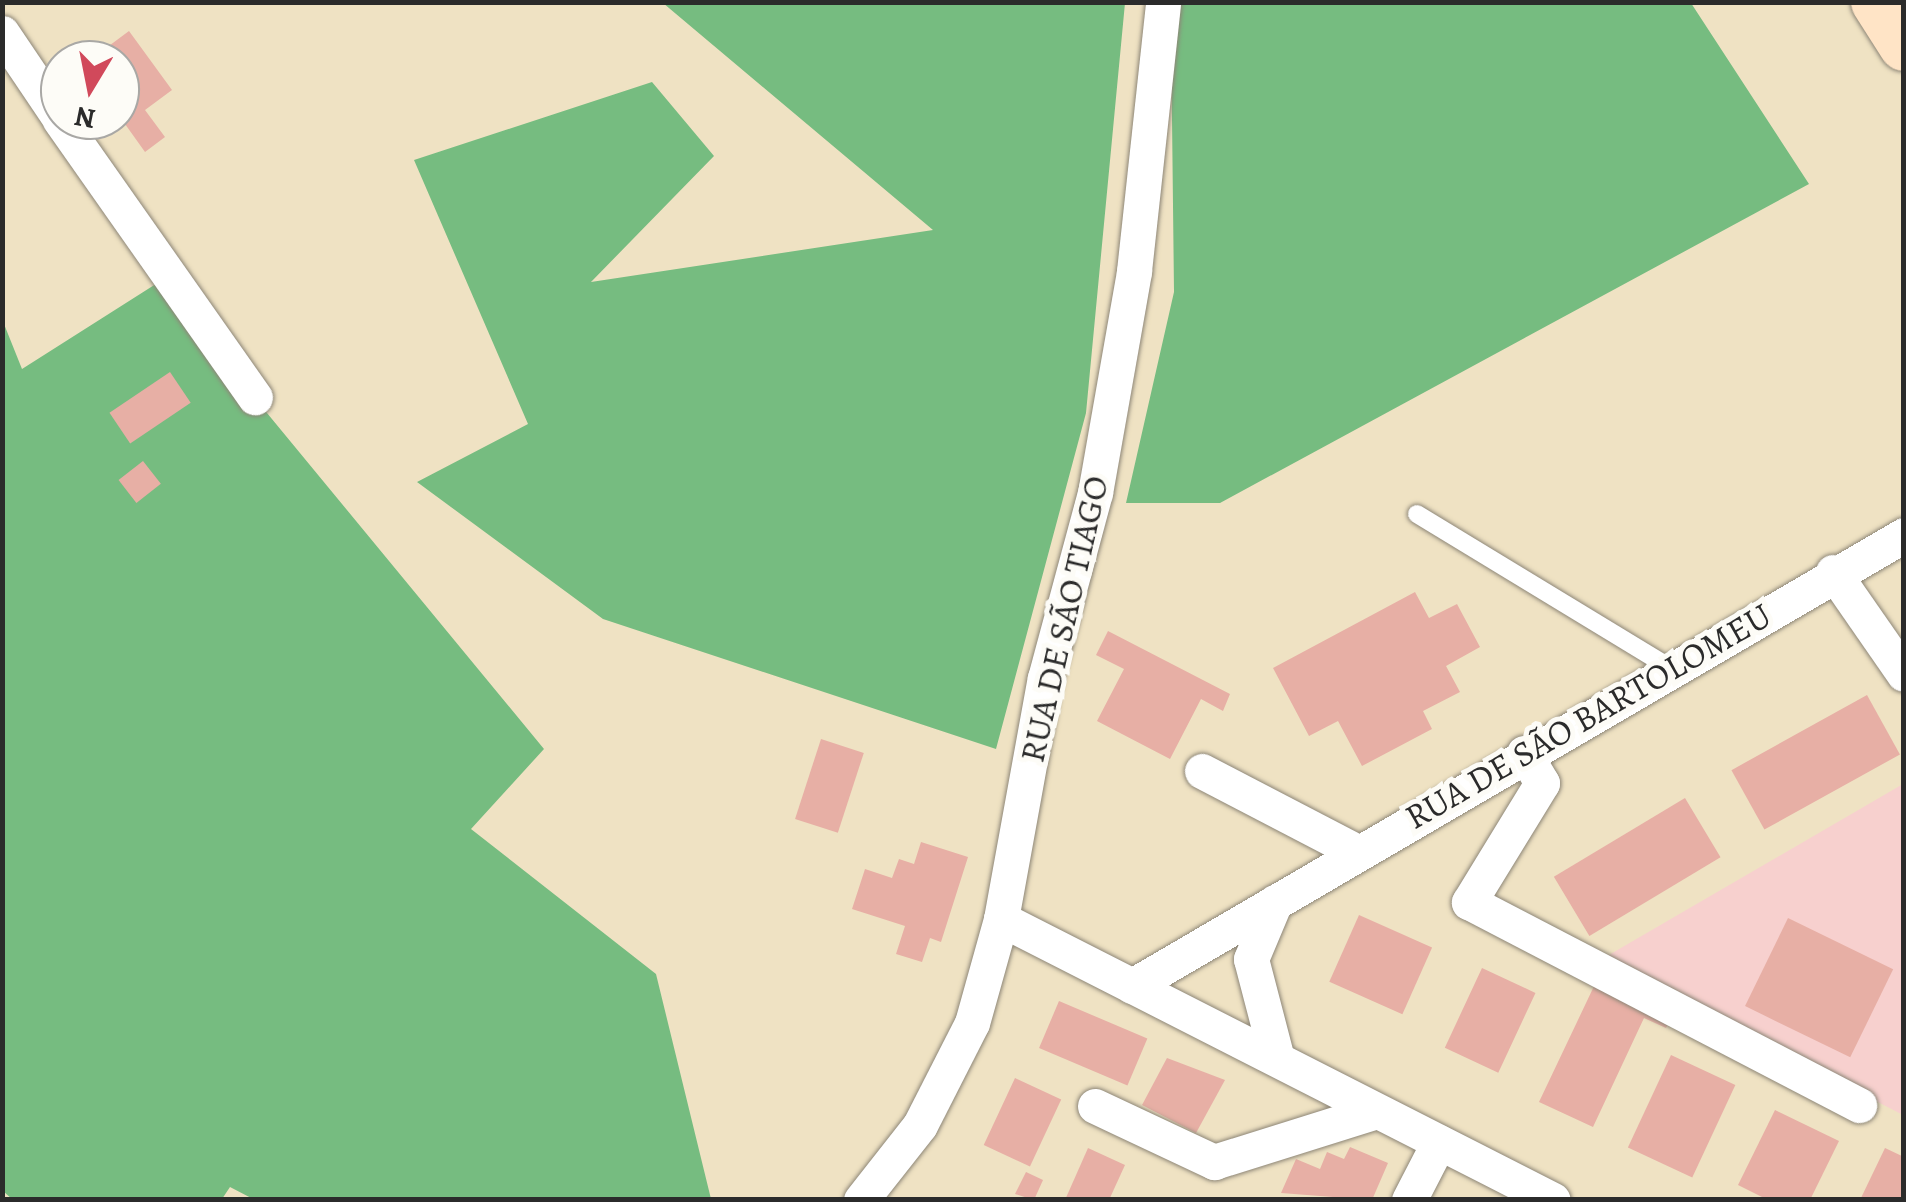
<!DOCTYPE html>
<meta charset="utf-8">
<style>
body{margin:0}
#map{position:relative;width:1906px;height:1202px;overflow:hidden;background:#efe2c3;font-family:Alegreya,serif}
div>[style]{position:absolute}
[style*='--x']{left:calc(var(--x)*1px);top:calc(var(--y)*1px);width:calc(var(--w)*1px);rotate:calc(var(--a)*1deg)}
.built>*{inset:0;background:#f7d0ce}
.forest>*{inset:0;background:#76bc80}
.building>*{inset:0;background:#e7afa5;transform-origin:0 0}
.roads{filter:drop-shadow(0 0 2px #8d8677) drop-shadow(0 0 2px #8d8677)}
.lane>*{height:18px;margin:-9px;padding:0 9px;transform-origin:9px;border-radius:9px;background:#fff}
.street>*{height:35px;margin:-17.5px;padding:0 17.5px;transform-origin:17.5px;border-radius:17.5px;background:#fff}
.secondary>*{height:50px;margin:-25px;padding:0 25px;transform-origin:25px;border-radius:25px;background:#ffe4c6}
span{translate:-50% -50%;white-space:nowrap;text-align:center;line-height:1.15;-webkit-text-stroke:10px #fdfcf7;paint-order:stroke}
.street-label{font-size:35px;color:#2b2b2b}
.frame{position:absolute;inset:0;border:5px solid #2b2b2b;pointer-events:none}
.north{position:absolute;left:40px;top:40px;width:100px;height:100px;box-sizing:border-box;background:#fdfcf7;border:2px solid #a9a8a5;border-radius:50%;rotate:190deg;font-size:28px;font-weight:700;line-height:40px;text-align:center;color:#2b2b2b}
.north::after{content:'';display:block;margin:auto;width:35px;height:45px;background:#d1495b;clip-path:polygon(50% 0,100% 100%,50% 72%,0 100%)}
</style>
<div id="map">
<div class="built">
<i style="clip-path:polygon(1903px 784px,1903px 1115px,1602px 959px)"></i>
</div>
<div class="forest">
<i style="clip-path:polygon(663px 3px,1125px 3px,1086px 413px,996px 749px,603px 619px,417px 482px,528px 424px,414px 160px,652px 82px,714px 156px,591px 282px,933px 230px)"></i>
<i style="clip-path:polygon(1178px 3px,1691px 3px,1809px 184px,1220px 503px,1126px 503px,1174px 292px,1171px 32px)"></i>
<i style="clip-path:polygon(159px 282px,544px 749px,471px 829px,656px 974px,711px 1199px,255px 1200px,230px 1187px,222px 1199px,13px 1200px,3px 1191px,2px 319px,22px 369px)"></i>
</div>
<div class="building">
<i style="clip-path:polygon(129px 31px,172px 90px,145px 110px,165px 137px,145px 152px,120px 117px,120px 60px,90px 60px)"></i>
<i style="left:170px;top:372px;width:37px;height:73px;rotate:56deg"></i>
<i style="left:143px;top:461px;width:29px;height:31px;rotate:52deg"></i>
<i style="clip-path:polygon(1415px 592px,1429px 618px,1457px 604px,1480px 647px,1446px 666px,1460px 692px,1423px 711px,1432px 729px,1362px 766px,1338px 721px,1309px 736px,1273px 668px)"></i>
<i style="clip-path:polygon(1108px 631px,1230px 694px,1223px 711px,1201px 699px,1170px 759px,1097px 721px,1124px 669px,1096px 655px)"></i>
<i style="left:1867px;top:695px;width:68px;height:155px;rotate:61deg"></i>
<i style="left:821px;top:739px;width:45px;height:84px;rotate:18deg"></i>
<i style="left:1685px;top:798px;width:69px;height:153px;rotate:59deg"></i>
<i style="clip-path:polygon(921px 842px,968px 857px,941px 942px,930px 938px,922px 962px,896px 954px,905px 926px,852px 909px,865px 869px,892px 878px,899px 859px,914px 864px)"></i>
<i style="left:1359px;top:915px;width:80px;height:73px;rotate:24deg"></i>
<i style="left:1788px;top:918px;width:117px;height:98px;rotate:26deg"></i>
<i style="left:1482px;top:968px;width:59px;height:88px;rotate:25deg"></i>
<i style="clip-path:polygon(1596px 982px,1671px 1018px,1666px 1028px,1644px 1018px,1593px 1127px,1539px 1102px)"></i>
<i style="left:1059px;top:1001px;width:96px;height:51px;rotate:23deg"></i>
<i style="left:1671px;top:1055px;width:71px;height:102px;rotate:25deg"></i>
<i style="clip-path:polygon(1167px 1058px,1225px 1080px,1196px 1133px,1142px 1105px)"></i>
<i style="left:1015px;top:1078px;width:51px;height:74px;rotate:25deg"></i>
<i style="clip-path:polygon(1775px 1110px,1839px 1141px,1810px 1200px,1768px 1200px,1738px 1185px)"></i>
<i style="clip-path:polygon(1350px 1147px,1388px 1163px,1372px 1200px,1281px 1193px,1296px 1159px,1320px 1169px,1327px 1152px,1344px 1159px)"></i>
<i style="clip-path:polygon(1088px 1148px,1125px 1165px,1109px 1200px,1065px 1200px)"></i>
<i style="clip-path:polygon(1885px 1148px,1904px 1157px,1904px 1200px,1860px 1200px)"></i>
<i style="clip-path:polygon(1026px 1172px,1043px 1180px,1034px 1200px,1015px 1194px)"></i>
</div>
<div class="roads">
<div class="lane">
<i style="--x:1417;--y:514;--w:295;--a:31.3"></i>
</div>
<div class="street">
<i style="--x:2;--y:33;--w:104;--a:56"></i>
<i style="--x:60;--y:120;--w:339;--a:54.9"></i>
<i style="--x:1833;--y:572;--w:124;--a:55.2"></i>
<i style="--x:1524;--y:753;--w:35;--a:59"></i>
<i style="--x:1542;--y:783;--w:140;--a:121.5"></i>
<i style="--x:1469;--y:902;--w:440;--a:27.5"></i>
<i style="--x:1202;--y:771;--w:174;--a:27.5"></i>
<i style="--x:1275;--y:902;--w:62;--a:112.8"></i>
<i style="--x:1251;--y:959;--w:103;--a:75.4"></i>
<i style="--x:1001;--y:919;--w:619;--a:26.98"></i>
<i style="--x:1132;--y:986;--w:894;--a:-30.29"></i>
<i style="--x:1095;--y:1106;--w:132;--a:25.2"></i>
<i style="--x:1214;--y:1162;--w:168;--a:-17.4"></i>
<i style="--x:861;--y:1200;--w:95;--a:-51.8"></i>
<i style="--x:920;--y:1125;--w:114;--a:-63"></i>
<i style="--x:972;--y:1023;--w:108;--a:-74.4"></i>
<i style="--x:1001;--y:919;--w:245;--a:-79.7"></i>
<i style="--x:1045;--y:678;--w:192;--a:-74.9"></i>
<i style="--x:1095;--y:493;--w:225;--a:-80"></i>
<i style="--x:1134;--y:271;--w:271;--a:-83.8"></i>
<i style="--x:1409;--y:1200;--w:65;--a:-62.7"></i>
</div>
<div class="secondary">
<i style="--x:1876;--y:2;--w:52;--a:57.5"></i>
</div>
</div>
<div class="street-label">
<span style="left:1064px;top:619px;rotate:-77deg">RUA DE SÃO TIAGO</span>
<span style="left:1588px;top:716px;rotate:-30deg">RUA DE SÃO BARTOLOMEU</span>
</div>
<div class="frame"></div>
<div class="north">N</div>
</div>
